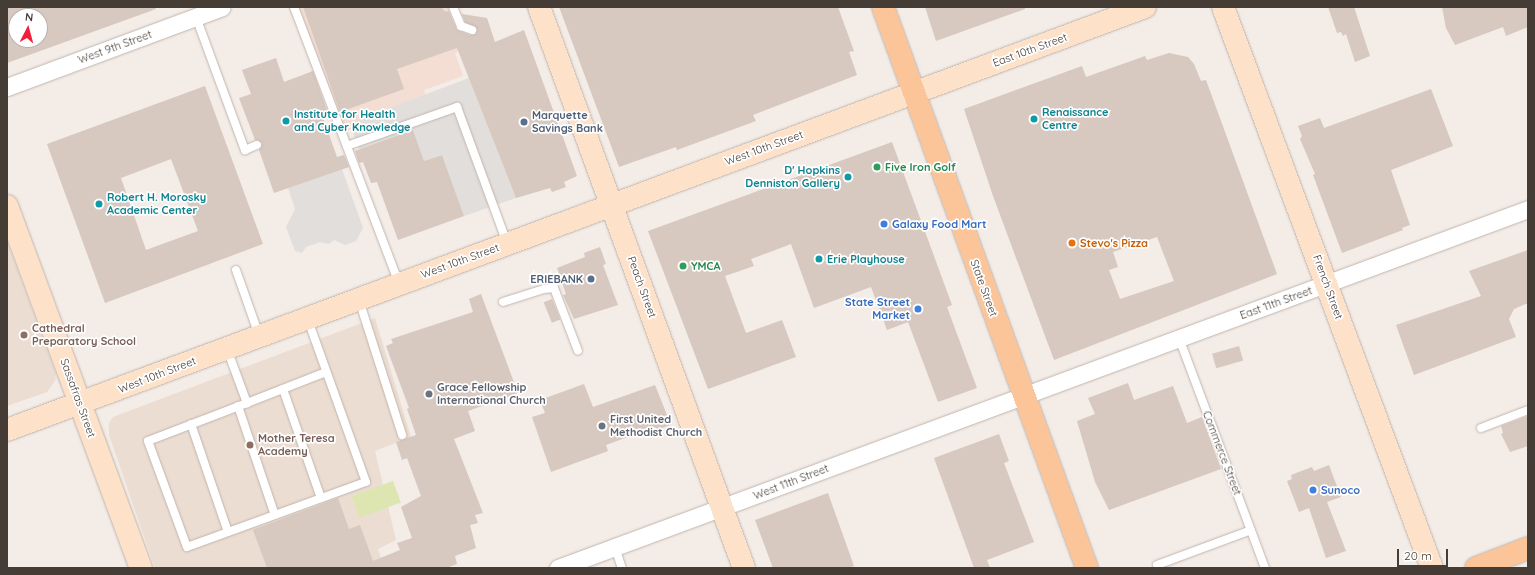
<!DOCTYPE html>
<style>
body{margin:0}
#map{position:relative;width:1535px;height:575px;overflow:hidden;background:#f3ece7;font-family:Quicksand,sans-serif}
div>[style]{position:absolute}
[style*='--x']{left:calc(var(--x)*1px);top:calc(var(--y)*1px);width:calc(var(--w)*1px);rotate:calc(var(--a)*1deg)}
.commercial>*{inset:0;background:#f4ddd3}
.education>*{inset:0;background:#ecddd2}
.green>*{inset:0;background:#dde6b1;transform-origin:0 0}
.parking>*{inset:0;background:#e1dedc}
.building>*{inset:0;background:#d7c8c0;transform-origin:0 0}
.roads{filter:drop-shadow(0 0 1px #c1b5ad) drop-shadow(0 0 1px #c1b5ad)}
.lane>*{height:8px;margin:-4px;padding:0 4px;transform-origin:4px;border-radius:4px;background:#fff}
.street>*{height:17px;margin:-8.5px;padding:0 8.5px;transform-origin:8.5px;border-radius:8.5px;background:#fff}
.secondary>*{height:22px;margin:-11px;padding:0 11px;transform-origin:11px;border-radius:11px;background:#fde1c8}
.primary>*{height:22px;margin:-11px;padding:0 11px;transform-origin:11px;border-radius:11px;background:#fbc499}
.dots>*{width:11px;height:11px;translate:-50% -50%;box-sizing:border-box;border:2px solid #fff;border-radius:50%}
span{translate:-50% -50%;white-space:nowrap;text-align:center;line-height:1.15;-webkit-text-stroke:3.5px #fff;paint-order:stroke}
.street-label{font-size:11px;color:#463c36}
.culture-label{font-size:11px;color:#0d838f;font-weight:700}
.left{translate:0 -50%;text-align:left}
.right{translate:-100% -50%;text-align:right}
.service-label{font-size:11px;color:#4e5e75;font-weight:700}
.leisure-label{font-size:11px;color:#27864d;font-weight:700}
.shop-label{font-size:11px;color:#366cbe;font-weight:700}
.food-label{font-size:11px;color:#c56008;font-weight:700}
.education-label{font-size:11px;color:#785e54;font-weight:700}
.worship-label{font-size:11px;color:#5b616d;font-weight:700}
.frame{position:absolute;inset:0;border:8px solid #463c36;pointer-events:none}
.north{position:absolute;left:8px;top:8px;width:40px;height:40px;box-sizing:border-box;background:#fff;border:1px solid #b5b1af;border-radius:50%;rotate:6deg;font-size:11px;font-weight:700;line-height:16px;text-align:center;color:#463c36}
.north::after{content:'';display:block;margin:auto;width:14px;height:18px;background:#f31e39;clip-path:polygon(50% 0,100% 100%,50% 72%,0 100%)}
.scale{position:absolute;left:1397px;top:549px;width:51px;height:18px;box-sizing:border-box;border:2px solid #463c36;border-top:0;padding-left:5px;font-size:12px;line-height:14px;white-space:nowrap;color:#463c36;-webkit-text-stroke:3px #fff;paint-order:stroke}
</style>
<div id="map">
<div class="commercial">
<i style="clip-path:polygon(293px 7px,448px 7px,463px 50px,455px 53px,463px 76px,424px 90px,426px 96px,355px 121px,352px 129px,342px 132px)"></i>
</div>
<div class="education">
<i style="clip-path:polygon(7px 241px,56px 374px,55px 381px,47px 392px,7px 406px)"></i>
<i style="clip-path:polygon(375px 318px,411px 437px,375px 451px,396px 540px,378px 549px,384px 568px,155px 568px,109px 435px,109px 423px,113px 417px)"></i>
</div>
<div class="green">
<i style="left:393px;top:481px;width:23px;height:44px;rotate:70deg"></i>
</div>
<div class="parking">
<i style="clip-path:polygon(469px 78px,516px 198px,464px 216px,442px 155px,424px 161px,413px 130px,359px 150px,352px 129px,355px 121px)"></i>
<i style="clip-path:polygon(342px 169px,363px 228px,356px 241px,345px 245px,334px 240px,329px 244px,320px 242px,306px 247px,302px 253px,295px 251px,286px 227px,295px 209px,288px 188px)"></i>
</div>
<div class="building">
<i style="clip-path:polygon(evenodd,7px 7px,155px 7px,156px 9px,7px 63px,7px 7px,16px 16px,40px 16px,40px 40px,16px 40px,16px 16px)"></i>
<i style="clip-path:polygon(303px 7px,442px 7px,444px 11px,449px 12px,457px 30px,470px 35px,476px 34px,477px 29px,465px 22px,462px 14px,487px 18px,495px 42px,524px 30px,577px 176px,564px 182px,566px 187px,552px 192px,550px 188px,516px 198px,457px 48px,397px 69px,404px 89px,340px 112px)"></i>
<i style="clip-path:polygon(559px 7px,838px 7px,854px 51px,849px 52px,857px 75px,753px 115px,756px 121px,677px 150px,676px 147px,619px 167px)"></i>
<i style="clip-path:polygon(925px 7px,1025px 7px,1025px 9px,936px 41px)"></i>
<i style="clip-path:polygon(1328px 7px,1354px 7px,1370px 56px,1355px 62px,1346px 34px,1343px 36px,1341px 32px,1337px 33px)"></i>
<i style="clip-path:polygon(1442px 7px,1528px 7px,1528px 27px,1506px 36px,1503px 27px,1455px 45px,1446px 28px)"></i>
<i style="clip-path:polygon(evenodd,1169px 53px,1188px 57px,1194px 64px,1201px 81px,1206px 80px,1277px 274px,1054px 360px,993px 196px,964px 109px,1082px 66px,1086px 77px,1145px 56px,1147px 60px,1169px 53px,1157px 237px,1174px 281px,1120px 299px,1109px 270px,1118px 267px,1113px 252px,1157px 237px)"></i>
<i style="clip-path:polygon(276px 58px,284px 82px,313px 71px,329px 116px,323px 118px,337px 157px,344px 155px,349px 167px,274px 193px,259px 150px,262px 143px,255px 140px,239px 98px,251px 94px,242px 70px)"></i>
<i style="clip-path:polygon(evenodd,205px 86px,263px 244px,105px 303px,47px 144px,205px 86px,171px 159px,198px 231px,146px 250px,121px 178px,171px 159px)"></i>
<i style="clip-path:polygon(1431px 89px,1453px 146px,1391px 170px,1410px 225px,1402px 228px,1403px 230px,1342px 253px,1313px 175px,1315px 174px,1300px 139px,1302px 136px,1298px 126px,1320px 118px,1324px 128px)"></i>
<i style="clip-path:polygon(413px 130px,424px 161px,442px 155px,464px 216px,398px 240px,377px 182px,371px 183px,363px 162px,359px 163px,355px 151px)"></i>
<i style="clip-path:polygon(892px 142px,952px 305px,947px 307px,977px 388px,938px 402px,908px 322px,887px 330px,871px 287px,814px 308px,791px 244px,751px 259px,754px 266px,725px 276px,746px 333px,782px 320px,796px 357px,708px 389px,648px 231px)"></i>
<i style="clip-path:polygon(600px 247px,606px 264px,603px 265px,618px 305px,574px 319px,563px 295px,566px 294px,557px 268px,585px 257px,584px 253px)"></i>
<i style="clip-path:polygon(1528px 250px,1528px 303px,1514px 309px,1509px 319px,1516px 337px,1414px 375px,1396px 325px,1481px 296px,1469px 271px)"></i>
<i style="clip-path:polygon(481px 294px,518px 393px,468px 411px,475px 431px,454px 439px,483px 513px,475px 515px,478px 523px,470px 525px,476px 548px,455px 556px,457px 564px,446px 568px,267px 568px,253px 530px,338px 498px,349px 529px,360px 525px,373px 561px,400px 550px,397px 543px,412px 538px,401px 507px,421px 496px,407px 458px,402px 460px,396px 442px,416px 435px,407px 409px,409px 408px,386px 346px,393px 343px,391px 339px,473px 312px,469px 299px)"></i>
<i style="left:552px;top:299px;width:22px;height:9px;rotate:68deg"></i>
<i style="left:1239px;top:346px;width:15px;height:28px;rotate:74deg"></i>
<i style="clip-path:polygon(1128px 383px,1134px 400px,1173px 386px,1187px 423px,1202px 417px,1221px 469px,1109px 510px,1095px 482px,1077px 421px,1095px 414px,1088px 398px)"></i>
<i style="clip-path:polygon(584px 384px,593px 407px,655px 385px,671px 425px,656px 430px,655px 427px,606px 445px,608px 451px,551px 472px,532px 417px,545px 413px,540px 400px)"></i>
<i style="clip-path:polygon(1528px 416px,1528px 446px,1510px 452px,1501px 434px,1503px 433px,1501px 426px)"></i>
<i style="clip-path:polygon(999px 434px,1009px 461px,1004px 463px,1034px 542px,987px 560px,990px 568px,974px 568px,934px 458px)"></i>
<i style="clip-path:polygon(1329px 465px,1341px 497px,1327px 502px,1346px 551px,1326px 558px,1309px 508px,1299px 512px,1287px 481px,1292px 479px,1291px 475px,1312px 467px,1314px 471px)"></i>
<i style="clip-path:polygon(828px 493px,854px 566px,847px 568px,773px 568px,755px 520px)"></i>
</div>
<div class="roads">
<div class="lane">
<i style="--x:294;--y:7;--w:295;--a:69.2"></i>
<i style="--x:453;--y:7;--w:21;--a:67"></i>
<i style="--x:461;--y:26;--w:12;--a:20"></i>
<i style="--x:196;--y:17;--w:142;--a:69.8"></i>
<i style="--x:245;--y:150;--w:13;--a:-23"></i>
<i style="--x:347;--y:146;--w:117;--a:-19.5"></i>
<i style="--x:457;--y:107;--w:145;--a:69.8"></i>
<i style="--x:236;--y:270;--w:69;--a:70.5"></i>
<i style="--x:359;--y:300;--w:142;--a:72.3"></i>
<i style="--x:503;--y:302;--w:43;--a:-17.6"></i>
<i style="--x:544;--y:289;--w:10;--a:-6"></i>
<i style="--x:554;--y:288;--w:67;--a:69.1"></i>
<i style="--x:1179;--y:338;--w:246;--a:69.5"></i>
<i style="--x:227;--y:349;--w:58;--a:69.7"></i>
<i style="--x:247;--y:403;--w:106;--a:159"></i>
<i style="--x:148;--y:441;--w:113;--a:69.8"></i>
<i style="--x:187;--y:547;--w:190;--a:-20"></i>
<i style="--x:366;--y:482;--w:172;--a:-109.7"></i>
<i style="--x:283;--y:389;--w:115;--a:70.8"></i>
<i style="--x:247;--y:403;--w:85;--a:-21.4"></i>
<i style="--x:238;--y:406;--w:115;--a:71.3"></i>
<i style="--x:191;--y:424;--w:114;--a:71.1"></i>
<i style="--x:1481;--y:428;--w:50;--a:-21"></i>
<i style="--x:615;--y:547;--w:22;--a:72"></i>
<i style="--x:1157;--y:565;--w:100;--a:-20.4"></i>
</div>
<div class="street">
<i style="--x:7;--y:87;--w:229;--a:-20.4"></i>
<i style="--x:558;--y:568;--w:1034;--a:-20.31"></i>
</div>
<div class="secondary">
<i style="--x:539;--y:7;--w:597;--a:69.93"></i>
<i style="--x:1223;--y:7;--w:599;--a:69.57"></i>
<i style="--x:7;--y:206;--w:386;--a:69.7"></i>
<i style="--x:7;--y:430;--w:1214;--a:-20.39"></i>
</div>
<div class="primary">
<i style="--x:883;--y:7;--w:597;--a:70.02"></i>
<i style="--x:1476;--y:568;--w:56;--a:-21"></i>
</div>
</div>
<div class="dots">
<i style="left:1034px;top:119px;background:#0f9aa8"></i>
<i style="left:286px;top:121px;background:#0f9aa8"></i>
<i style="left:524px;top:122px;background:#5c6f8a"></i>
<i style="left:877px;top:167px;background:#2e9e5b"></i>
<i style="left:848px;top:177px;background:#0f9aa8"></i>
<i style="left:99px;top:204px;background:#0f9aa8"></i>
<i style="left:884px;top:224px;background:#3f7fe0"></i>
<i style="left:1072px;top:243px;background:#e8710a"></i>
<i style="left:819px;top:259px;background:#0f9aa8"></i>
<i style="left:683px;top:266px;background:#2e9e5b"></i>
<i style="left:591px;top:279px;background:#5c6f8a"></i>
<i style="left:918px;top:309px;background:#3f7fe0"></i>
<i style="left:24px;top:335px;background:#8d6e63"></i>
<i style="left:429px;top:394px;background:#6b7280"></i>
<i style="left:602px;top:426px;background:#6b7280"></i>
<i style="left:250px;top:445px;background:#8d6e63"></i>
<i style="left:1313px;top:490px;background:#3f7fe0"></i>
</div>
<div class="street-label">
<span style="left:115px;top:47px;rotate:-20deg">West 9th Street</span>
<span style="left:1030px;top:50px;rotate:-20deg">East 10th Street</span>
<span style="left:764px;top:148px;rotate:-20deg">West 10th Street</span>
<span style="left:460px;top:261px;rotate:-20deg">West 10th Street</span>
<span style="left:642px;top:287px;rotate:70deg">Peach Street</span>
<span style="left:1328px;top:287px;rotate:70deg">French Street</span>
<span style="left:984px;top:288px;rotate:70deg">State Street</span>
<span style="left:1276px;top:303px;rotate:-20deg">East 11th Street</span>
<span style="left:157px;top:375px;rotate:-21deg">West 10th Street</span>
<span style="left:78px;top:398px;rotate:70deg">Sassafras Street</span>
<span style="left:1222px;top:453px;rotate:69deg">Commerce Street</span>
<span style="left:791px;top:482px;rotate:-21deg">West 11th Street</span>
</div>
<div class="culture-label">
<span class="left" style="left:1042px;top:119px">Renaissance<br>Centre</span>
<span class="left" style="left:294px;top:121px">Institute for Health<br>and Cyber Knowledge</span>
<span class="right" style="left:840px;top:177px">D' Hopkins<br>Denniston Gallery</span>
<span class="left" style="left:107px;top:204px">Robert H. Morosky<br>Academic Center</span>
<span class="left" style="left:827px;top:259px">Erie Playhouse</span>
</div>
<div class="service-label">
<span class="left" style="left:532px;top:122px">Marquette<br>Savings Bank</span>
<span class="right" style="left:583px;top:279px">ERIEBANK</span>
</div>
<div class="leisure-label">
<span class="left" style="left:885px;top:167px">Five Iron Golf</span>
<span class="left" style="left:691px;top:266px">YMCA</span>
</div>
<div class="shop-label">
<span class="left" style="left:892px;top:224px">Galaxy Food Mart</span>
<span class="right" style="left:910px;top:309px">State Street<br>Market</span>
<span class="left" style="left:1321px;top:490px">Sunoco</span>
</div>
<div class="food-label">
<span class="left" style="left:1080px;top:243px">Stevo's Pizza</span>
</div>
<div class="education-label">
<span class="left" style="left:32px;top:335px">Cathedral<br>Preparatory School</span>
<span class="left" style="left:258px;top:445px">Mother Teresa<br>Academy</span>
</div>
<div class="worship-label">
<span class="left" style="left:437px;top:394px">Grace Fellowship<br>International Church</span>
<span class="left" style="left:610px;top:426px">First United<br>Methodist Church</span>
</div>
<div class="frame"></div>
<div class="north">N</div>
<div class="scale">20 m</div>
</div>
